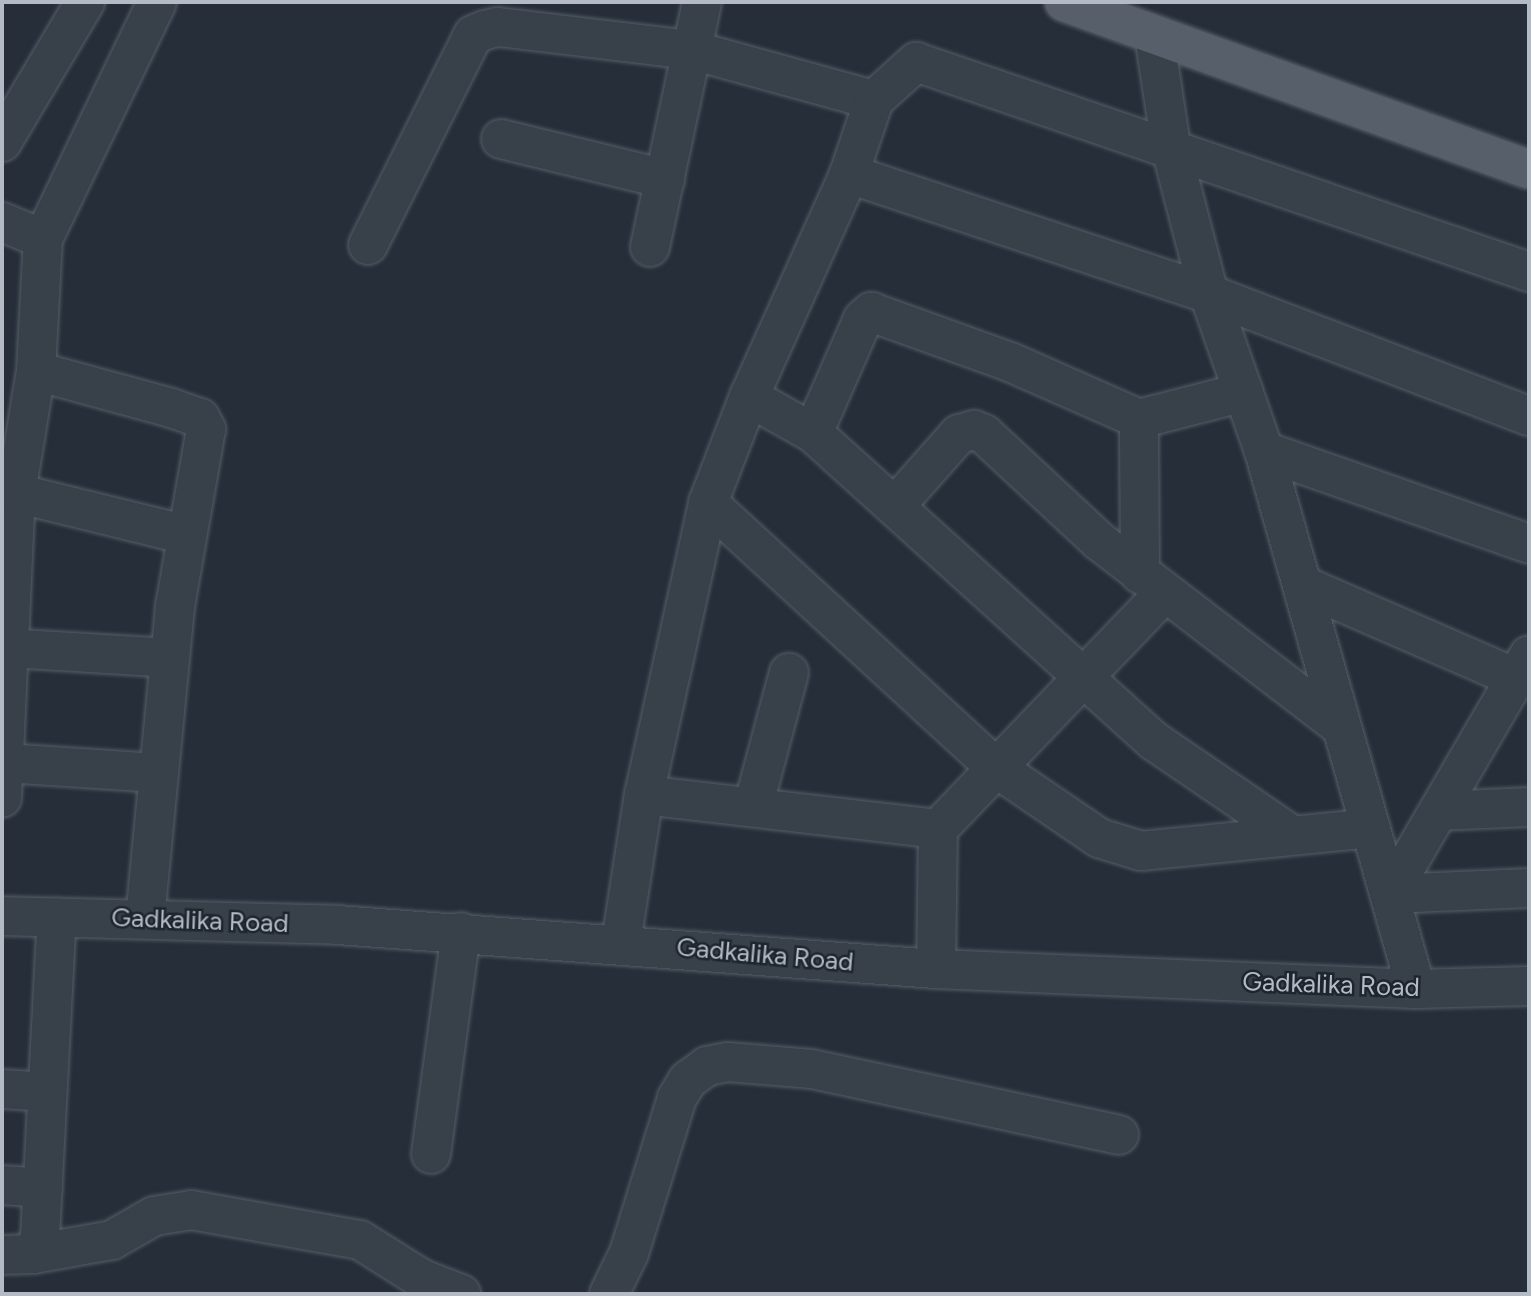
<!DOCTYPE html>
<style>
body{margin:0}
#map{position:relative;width:1531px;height:1296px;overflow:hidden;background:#252e39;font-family:Figtree,sans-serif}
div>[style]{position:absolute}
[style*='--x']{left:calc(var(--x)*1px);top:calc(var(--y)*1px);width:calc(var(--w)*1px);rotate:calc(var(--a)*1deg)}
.roads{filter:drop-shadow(0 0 2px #565e67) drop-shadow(0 0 2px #565e67)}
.minor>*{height:38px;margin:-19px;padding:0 19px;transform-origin:19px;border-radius:19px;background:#38404a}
.major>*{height:38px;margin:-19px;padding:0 19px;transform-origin:19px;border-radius:19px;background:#565f6a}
span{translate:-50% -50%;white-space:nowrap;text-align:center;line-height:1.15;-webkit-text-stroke:5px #1d252e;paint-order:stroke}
.street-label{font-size:26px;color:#b4bbc5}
.frame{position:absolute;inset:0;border:4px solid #b4bbc5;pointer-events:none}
</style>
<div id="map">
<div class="roads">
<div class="minor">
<i style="--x:1154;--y:35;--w:118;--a:81.3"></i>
<i style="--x:1172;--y:152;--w:147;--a:75.4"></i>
<i style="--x:1209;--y:294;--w:166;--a:70.7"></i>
<i style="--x:1264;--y:451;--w:559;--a:74.22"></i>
<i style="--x:501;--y:139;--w:169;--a:13.7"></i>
<i style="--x:2;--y:142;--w:163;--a:-59.3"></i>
<i style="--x:849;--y:174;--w:379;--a:18.4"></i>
<i style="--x:1209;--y:294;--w:342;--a:20.9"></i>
<i style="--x:2;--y:222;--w:44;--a:22.5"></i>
<i style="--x:368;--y:245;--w:235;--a:-63.4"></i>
<i style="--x:473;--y:35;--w:13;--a:-23"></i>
<i style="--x:485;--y:30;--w:13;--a:-13"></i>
<i style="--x:498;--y:27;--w:195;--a:6.8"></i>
<i style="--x:692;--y:50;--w:189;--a:15.4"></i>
<i style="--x:650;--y:247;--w:250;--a:-78"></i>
<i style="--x:36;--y:371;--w:140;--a:15.3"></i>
<i style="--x:171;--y:408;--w:31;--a:19"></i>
<i style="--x:200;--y:418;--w:13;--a:61"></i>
<i style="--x:206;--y:429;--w:181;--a:99.9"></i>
<i style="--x:175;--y:607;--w:313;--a:95.5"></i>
<i style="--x:749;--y:397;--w:73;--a:29.4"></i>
<i style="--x:813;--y:433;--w:460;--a:42.1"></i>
<i style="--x:1154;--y:741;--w:167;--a:34.3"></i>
<i style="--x:813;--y:433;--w:124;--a:-66.3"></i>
<i style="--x:863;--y:319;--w:11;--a:-41"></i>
<i style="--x:871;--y:312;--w:148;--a:19.8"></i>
<i style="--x:1010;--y:362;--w:141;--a:23.8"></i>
<i style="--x:1264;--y:451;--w:281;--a:19.3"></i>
<i style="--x:16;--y:493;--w:176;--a:13.8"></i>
<i style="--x:708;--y:503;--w:390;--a:42.6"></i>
<i style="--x:995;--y:767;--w:126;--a:34.3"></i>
<i style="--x:1099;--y:838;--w:44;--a:17.2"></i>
<i style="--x:1141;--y:851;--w:231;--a:-5.7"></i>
<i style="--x:895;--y:506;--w:96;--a:-48.4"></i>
<i style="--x:959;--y:434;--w:16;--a:-15"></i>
<i style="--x:974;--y:430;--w:11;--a:22"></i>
<i style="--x:984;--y:434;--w:157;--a:42.9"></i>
<i style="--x:1099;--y:541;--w:305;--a:37.5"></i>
<i style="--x:1140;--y:574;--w:155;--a:-90.4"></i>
<i style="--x:1139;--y:419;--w:108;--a:-14.4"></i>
<i style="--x:1302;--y:585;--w:231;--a:23.5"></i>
<i style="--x:7;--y:648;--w:162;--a:3.5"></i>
<i style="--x:5;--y:763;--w:152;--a:3.8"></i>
<i style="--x:644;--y:795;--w:296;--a:6.6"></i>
<i style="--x:938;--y:829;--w:327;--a:-46.2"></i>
<i style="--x:2;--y:798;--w:305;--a:-87.4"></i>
<i style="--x:16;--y:493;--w:124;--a:-80.7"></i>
<i style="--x:36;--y:371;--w:132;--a:-87"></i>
<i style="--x:43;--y:239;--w:263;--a:-64.3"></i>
<i style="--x:753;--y:807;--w:139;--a:-75"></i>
<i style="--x:1439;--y:811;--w:90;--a:-2.5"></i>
<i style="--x:1390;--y:894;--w:276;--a:-59.8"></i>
<i style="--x:1390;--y:894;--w:139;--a:-2.5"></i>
<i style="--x:2;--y:916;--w:336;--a:1.5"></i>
<i style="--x:338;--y:925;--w:600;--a:4.21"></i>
<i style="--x:936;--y:969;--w:480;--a:2.4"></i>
<i style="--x:1416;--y:989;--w:113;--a:-1.5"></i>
<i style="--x:621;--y:943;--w:150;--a:-81.2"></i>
<i style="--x:644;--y:795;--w:299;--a:-77.6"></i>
<i style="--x:708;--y:503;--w:114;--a:-68.9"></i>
<i style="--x:749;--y:397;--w:244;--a:-65.8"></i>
<i style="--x:849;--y:174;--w:78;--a:-71.3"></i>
<i style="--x:874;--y:100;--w:57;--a:-42.1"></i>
<i style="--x:916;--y:62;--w:648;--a:18.91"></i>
<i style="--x:936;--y:969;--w:140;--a:-89.2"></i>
<i style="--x:2;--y:1089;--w:45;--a:3.8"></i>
<i style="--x:431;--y:1154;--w:224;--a:-82.3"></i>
<i style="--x:2;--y:1185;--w:41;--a:4.2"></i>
<i style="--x:33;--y:1254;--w:80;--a:-10"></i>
<i style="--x:112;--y:1240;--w:48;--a:-29.7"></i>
<i style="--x:154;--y:1216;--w:37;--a:-9"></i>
<i style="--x:191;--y:1210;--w:172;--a:10.1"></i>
<i style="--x:360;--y:1240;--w:73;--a:32.2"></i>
<i style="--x:422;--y:1279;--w:42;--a:21"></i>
<i style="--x:2;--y:1255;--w:31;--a:-2"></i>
<i style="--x:33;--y:1254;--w:18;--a:-68"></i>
<i style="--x:40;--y:1237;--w:320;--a:-87"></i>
<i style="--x:609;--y:1294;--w:46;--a:-64"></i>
<i style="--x:629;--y:1253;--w:162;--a:-72.8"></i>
<i style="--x:677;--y:1098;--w:21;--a:-59"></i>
<i style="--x:688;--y:1080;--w:24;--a:-36"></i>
<i style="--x:707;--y:1066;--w:21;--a:-11"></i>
<i style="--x:728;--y:1062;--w:84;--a:4.8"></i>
<i style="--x:812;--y:1069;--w:314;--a:12.1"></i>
</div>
<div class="major">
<i style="--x:1064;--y:2;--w:494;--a:19.8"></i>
</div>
</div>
<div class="street-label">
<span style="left:200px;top:921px;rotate:2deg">Gadkalika Road</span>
<span style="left:765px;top:955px;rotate:5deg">Gadkalika Road</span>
<span style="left:1331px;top:985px;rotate:2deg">Gadkalika Road</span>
</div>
<div class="frame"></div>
</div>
